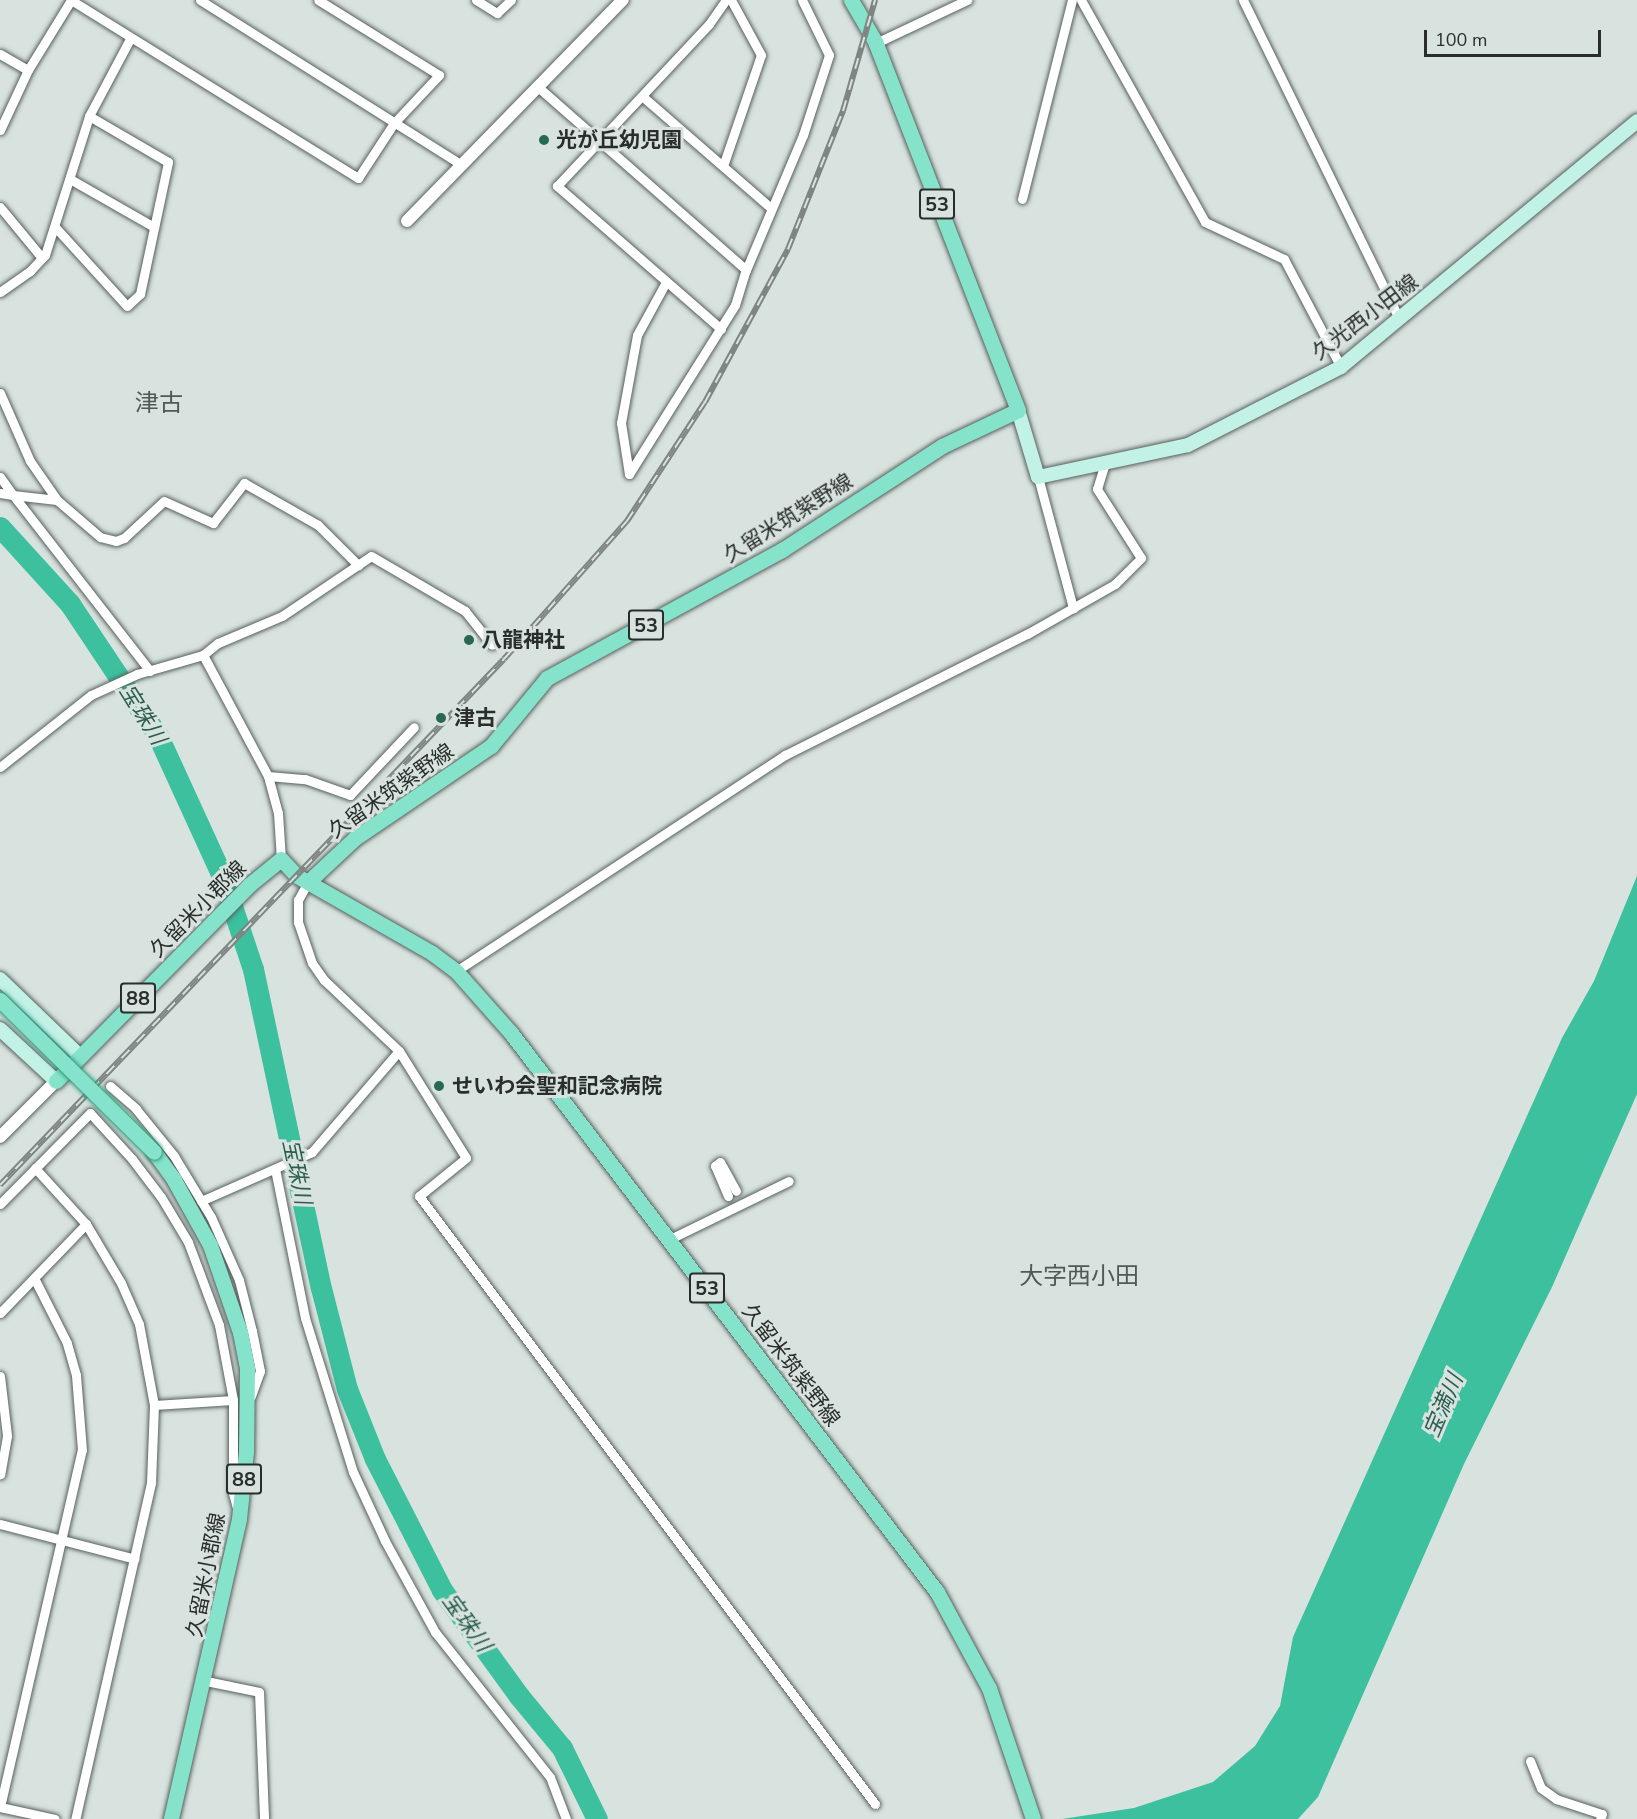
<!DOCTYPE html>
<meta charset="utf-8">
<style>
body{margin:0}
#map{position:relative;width:1637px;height:1819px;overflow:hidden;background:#d8e2de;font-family:"Nunito Sans","Noto Sans JP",sans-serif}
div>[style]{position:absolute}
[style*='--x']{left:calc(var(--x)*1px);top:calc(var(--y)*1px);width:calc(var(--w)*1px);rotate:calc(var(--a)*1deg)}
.water>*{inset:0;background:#3cc09e}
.river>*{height:21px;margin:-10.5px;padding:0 10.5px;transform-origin:10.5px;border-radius:10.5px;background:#3cc09e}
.roads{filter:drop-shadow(0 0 2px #57605d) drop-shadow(0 0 2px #57605d)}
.minor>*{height:9px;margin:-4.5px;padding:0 4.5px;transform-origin:4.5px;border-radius:4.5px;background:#fff}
.tertiary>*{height:12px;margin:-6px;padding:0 6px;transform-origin:6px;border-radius:6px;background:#fff}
.secondary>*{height:14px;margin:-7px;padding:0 7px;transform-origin:7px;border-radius:7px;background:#c2f1e6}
.primary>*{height:15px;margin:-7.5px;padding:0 7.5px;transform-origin:7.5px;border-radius:7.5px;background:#85e3cc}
.rail>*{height:6px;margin-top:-3px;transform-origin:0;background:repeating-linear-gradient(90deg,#d8e2de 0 11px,#7e8583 0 22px);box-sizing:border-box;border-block:2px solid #7e8583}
.bridges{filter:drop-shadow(0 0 2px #30977e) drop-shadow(0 0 2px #30977e)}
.primary-bridge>*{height:15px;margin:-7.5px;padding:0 7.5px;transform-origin:7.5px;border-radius:7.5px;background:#85e3cc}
.dots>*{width:16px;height:16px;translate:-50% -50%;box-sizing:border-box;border:3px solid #d8e2de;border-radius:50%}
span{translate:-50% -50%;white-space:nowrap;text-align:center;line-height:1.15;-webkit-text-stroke:6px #d8e2de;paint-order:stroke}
.shield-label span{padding:2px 4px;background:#d8e2de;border:2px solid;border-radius:4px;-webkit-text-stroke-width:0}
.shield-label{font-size:20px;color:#292d2c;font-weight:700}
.poi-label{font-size:21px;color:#292d2c;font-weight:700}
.left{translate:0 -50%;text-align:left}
.street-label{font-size:21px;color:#292d2c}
.water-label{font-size:22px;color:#2a5e4f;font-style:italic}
.quarter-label{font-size:24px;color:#505956}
.scale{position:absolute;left:1424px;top:30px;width:177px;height:27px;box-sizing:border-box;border:3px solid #292d2c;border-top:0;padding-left:8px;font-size:18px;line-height:21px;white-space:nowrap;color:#292d2c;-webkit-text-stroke:4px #d8e2de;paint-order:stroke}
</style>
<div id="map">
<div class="water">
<i style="clip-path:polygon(1637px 876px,1637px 1094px,1552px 1287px,1464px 1464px,1318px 1797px,1298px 1819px,1062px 1819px,1134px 1808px,1213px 1782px,1255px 1746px,1280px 1706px,1293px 1637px,1562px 1038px,1594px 981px)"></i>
</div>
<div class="river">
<i style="--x:0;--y:527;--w:104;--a:47.7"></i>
<i style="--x:70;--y:604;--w:159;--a:56.3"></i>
<i style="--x:158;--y:736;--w:154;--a:65.4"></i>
<i style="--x:222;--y:876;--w:98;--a:71.6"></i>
<i style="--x:253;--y:969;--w:326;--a:78"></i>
<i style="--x:321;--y:1288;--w:104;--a:75.6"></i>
<i style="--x:347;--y:1389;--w:75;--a:68.2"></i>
<i style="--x:375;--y:1459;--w:147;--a:62.9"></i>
<i style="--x:442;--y:1590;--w:131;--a:54"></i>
<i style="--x:519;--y:1696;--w:67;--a:50.4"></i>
<i style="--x:562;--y:1748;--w:79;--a:63.8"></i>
</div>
<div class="roads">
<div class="minor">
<i style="--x:71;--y:0;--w:338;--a:31.8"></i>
<i style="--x:358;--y:178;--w:66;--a:-56.8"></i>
<i style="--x:394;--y:123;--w:66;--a:-46.8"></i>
<i style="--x:439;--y:75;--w:142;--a:-148.2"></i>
<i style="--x:200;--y:0;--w:310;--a:32.2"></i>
<i style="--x:476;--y:0;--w:25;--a:32"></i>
<i style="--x:497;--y:13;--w:19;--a:-43"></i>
<i style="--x:1081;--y:0;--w:254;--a:60.8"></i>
<i style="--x:1205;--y:222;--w:87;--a:25.1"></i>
<i style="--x:1284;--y:259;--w:122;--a:62.2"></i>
<i style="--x:1243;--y:0;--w:356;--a:63.9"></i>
<i style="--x:876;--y:43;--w:101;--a:-25.3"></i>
<i style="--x:0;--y:54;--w:32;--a:30"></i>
<i style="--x:538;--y:87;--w:277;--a:41.3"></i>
<i style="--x:642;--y:96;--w:171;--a:41"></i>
<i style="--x:0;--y:130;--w:66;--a:-65"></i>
<i style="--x:28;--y:70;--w:82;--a:-58.4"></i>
<i style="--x:723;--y:166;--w:117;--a:-71.1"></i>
<i style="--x:761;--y:55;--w:63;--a:-118.6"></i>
<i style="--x:70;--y:179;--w:97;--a:29.7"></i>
<i style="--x:1022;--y:199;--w:205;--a:-75.9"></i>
<i style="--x:0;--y:207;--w:66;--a:50.5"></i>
<i style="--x:56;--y:228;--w:105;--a:47.7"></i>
<i style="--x:127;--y:306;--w:18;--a:-43"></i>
<i style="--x:140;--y:294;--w:135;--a:-78"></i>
<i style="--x:168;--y:162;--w:91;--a:-149.8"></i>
<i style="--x:0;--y:292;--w:37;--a:-35"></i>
<i style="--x:30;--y:271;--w:22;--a:-47"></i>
<i style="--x:45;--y:255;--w:146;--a:-72.4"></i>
<i style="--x:89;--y:116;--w:89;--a:-62"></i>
<i style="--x:721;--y:329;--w:218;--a:-138.9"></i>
<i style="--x:557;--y:186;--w:222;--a:-46.8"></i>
<i style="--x:709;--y:24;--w:29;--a:-55"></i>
<i style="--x:0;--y:393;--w:74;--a:66.2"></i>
<i style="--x:30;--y:461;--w:47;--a:55.3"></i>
<i style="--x:629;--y:474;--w:199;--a:-57.9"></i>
<i style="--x:735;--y:305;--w:37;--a:-73"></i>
<i style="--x:746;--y:270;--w:147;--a:-67.1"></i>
<i style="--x:803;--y:135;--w:84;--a:-72"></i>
<i style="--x:829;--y:55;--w:61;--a:-116.1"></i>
<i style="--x:629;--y:474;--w:52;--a:-98.9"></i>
<i style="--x:621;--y:423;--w:89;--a:-79.7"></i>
<i style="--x:637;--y:335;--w:60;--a:-61.3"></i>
<i style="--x:0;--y:477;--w:22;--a:54"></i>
<i style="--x:13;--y:495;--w:44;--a:6.5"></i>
<i style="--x:57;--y:500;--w:57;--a:40.7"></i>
<i style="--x:100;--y:537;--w:16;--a:14"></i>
<i style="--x:116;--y:541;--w:9;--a:-21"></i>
<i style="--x:124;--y:538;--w:54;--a:-42.8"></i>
<i style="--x:164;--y:501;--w:54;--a:24.2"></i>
<i style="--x:213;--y:523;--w:51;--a:-52.2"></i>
<i style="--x:244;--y:483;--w:85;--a:29.6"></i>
<i style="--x:318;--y:525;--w:57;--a:45"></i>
<i style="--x:1038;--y:477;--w:136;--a:75"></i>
<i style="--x:0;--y:493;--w:13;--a:9"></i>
<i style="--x:13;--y:495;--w:223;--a:52.1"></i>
<i style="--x:203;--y:655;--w:137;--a:61.8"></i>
<i style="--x:268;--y:776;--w:38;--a:75"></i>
<i style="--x:278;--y:813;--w:46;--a:86.3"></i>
<i style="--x:0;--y:767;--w:116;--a:-38.4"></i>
<i style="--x:91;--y:695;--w:51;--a:-24.5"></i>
<i style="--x:137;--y:674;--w:69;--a:-16.1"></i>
<i style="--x:203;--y:655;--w:19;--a:-39"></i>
<i style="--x:218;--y:643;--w:69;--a:-22.9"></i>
<i style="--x:282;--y:616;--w:107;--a:-34"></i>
<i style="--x:371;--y:556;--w:109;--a:30.3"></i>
<i style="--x:465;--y:611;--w:43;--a:51.5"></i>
<i style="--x:268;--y:776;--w:37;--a:5"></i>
<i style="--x:305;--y:779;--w:48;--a:19.6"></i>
<i style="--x:350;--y:795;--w:93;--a:-46.7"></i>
<i style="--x:308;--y:882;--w:21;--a:119"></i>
<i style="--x:298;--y:900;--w:22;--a:90"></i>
<i style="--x:298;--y:922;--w:43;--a:71.1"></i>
<i style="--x:312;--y:963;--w:21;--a:55"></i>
<i style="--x:324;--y:980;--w:103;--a:43.4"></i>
<i style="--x:399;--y:1051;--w:126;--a:57.9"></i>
<i style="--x:466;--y:1158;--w:60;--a:141"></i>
<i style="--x:419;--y:1196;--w:760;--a:53.13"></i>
<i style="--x:456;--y:971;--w:394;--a:-33.3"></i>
<i style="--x:785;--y:755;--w:271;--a:-26.6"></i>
<i style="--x:1027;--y:634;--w:101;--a:-29.6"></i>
<i style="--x:1115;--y:584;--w:37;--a:-45"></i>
<i style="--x:1141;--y:558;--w:82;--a:-122.5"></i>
<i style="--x:1097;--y:489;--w:28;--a:-73"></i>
<i style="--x:110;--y:1086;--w:35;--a:41"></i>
<i style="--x:136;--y:1109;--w:60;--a:51"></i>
<i style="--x:174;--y:1156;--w:71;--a:58.8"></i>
<i style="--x:211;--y:1217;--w:69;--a:66"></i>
<i style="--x:239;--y:1280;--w:53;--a:75.7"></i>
<i style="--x:252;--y:1331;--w:41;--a:78.7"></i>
<i style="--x:260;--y:1371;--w:27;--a:110"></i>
<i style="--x:35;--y:1168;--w:76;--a:47.7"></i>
<i style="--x:86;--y:1224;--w:69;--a:59.3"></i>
<i style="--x:121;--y:1283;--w:45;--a:66.3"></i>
<i style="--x:139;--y:1324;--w:82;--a:79.5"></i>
<i style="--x:154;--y:1405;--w:78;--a:92.2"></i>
<i style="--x:151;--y:1483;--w:344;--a:102.7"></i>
<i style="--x:275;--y:1169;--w:152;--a:78.6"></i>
<i style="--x:305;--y:1318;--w:161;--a:72.7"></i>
<i style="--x:353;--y:1472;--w:76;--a:65.1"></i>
<i style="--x:385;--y:1541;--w:104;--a:61.2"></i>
<i style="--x:435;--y:1632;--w:185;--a:51.6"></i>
<i style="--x:550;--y:1777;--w:45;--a:69.1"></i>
<i style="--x:728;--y:1196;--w:33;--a:-113"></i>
<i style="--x:715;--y:1166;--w:6;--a:-39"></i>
<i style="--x:720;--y:1162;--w:33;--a:61"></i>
<i style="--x:201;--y:1201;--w:121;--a:-23.8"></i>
<i style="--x:312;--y:1152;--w:133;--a:-49.3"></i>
<i style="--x:0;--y:1204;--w:128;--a:-45.3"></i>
<i style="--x:90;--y:1113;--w:62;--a:47.6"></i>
<i style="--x:132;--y:1159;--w:48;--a:52.7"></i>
<i style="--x:161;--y:1197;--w:52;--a:59"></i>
<i style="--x:188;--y:1242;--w:89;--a:69.5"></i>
<i style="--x:219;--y:1325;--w:76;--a:79.4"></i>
<i style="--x:233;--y:1400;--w:93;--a:90"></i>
<i style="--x:233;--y:1493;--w:16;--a:75"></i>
<i style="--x:670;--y:1239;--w:132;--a:-26"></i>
<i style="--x:0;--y:1313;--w:124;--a:-46"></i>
<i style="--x:0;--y:1376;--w:60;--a:83.3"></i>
<i style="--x:7;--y:1436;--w:39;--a:100"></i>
<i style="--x:154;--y:1405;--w:79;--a:-3.6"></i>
<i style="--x:0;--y:1524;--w:139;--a:14.5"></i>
<i style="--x:206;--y:1681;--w:54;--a:11.7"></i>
<i style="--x:259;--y:1692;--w:127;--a:87.7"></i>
<i style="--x:1530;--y:1761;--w:29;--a:68"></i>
<i style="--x:1541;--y:1788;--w:19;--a:36"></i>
<i style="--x:1556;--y:1799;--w:48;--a:18.1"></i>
<i style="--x:1602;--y:1814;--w:5;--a:112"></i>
<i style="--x:0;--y:1807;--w:366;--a:-77.1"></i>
<i style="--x:82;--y:1450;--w:75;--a:-94.6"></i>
<i style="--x:76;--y:1375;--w:33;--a:-106"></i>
<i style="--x:67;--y:1343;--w:73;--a:-116.9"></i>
<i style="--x:0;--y:1807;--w:56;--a:12.3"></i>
</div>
<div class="tertiary">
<i style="--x:407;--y:221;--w:309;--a:-45.7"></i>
<i style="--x:0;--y:1137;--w:79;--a:-45"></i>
</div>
<div class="secondary">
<i style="--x:1018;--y:410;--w:70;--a:73.4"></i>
<i style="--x:1038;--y:477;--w:153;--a:-12"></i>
<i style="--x:1188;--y:445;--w:172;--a:-27"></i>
<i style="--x:1341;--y:367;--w:385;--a:-39.7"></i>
<i style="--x:0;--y:979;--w:111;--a:43.9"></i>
<i style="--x:0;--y:1029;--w:76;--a:42.9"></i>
</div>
<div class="primary">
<i style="--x:308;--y:882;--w:64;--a:-43.1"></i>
<i style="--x:355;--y:838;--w:164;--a:-34.1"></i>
<i style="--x:491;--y:746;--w:88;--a:-50.5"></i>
<i style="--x:547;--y:678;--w:268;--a:-28.6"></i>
<i style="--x:782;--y:550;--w:191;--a:-33"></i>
<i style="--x:942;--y:446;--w:84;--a:-25.3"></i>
<i style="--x:1018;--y:410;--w:394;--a:-111.2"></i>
<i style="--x:876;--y:43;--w:50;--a:-120.2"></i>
<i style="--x:56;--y:1081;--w:275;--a:-45.4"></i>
<i style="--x:249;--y:885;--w:41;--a:-39.1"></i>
<i style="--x:281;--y:859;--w:23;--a:47"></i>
<i style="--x:297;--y:876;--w:155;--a:29.7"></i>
<i style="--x:432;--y:953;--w:30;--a:37"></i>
<i style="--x:456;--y:971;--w:83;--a:48.4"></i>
<i style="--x:511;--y:1033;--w:703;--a:52.69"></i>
<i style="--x:937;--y:1592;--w:109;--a:61.6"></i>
<i style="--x:989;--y:1688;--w:138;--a:71.4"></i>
<i style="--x:154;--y:1152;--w:34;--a:54"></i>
<i style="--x:174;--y:1180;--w:74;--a:61"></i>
<i style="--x:210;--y:1245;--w:92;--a:71"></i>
<i style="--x:240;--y:1332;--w:38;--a:79"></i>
<i style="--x:247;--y:1369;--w:83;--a:90.7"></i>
<i style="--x:246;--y:1452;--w:67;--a:96"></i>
<i style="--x:239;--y:1519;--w:308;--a:102.8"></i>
</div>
</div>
<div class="rail">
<i style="--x:0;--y:1185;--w:728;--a:-46.22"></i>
<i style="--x:504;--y:659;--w:185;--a:-48.3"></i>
<i style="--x:627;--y:521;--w:142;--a:-56.8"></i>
<i style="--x:705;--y:402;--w:174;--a:-61.5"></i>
<i style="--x:788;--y:249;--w:149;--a:-68.3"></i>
<i style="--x:843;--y:111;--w:116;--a:-73.9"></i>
</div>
<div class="bridges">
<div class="primary-bridge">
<i style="--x:0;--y:1000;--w:216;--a:44.6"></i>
</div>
</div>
<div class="dots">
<i style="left:544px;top:140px;background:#276756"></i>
<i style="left:469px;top:640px;background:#276756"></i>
<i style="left:441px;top:718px;background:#276756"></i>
<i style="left:439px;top:1086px;background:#276756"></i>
</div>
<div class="shield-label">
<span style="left:937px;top:204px">53</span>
<span style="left:646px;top:625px">53</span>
<span style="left:138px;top:998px">88</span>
<span style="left:707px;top:1288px">53</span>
<span style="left:244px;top:1479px">88</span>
</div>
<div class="poi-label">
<span class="left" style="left:556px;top:140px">光が丘幼児園</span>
<span class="left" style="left:481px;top:640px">八龍神社</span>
<span class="left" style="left:454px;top:718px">津古</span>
<span class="left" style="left:452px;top:1086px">せいわ会聖和記念病院</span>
</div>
<div class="street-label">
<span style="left:1365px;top:317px;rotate:-37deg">久光西小田線</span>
<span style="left:788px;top:518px;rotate:-32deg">久留米筑紫野線</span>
<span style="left:391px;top:791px;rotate:-35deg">久留米筑紫野線</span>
<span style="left:198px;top:909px;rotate:-45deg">久留米小郡線</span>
<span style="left:791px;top:1365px;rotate:53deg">久留米筑紫野線</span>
<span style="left:206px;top:1575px;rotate:-79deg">久留米小郡線</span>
</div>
<div class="water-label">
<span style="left:142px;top:715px;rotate:58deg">宝珠川</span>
<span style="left:296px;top:1172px;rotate:78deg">宝珠川</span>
<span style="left:1444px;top:1406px;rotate:-67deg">宝満川</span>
<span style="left:466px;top:1623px;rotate:54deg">宝珠川</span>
</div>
<div class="quarter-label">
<span style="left:159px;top:404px">津古</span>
<span style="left:1079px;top:1277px">大字西小田</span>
</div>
<div class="scale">100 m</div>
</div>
